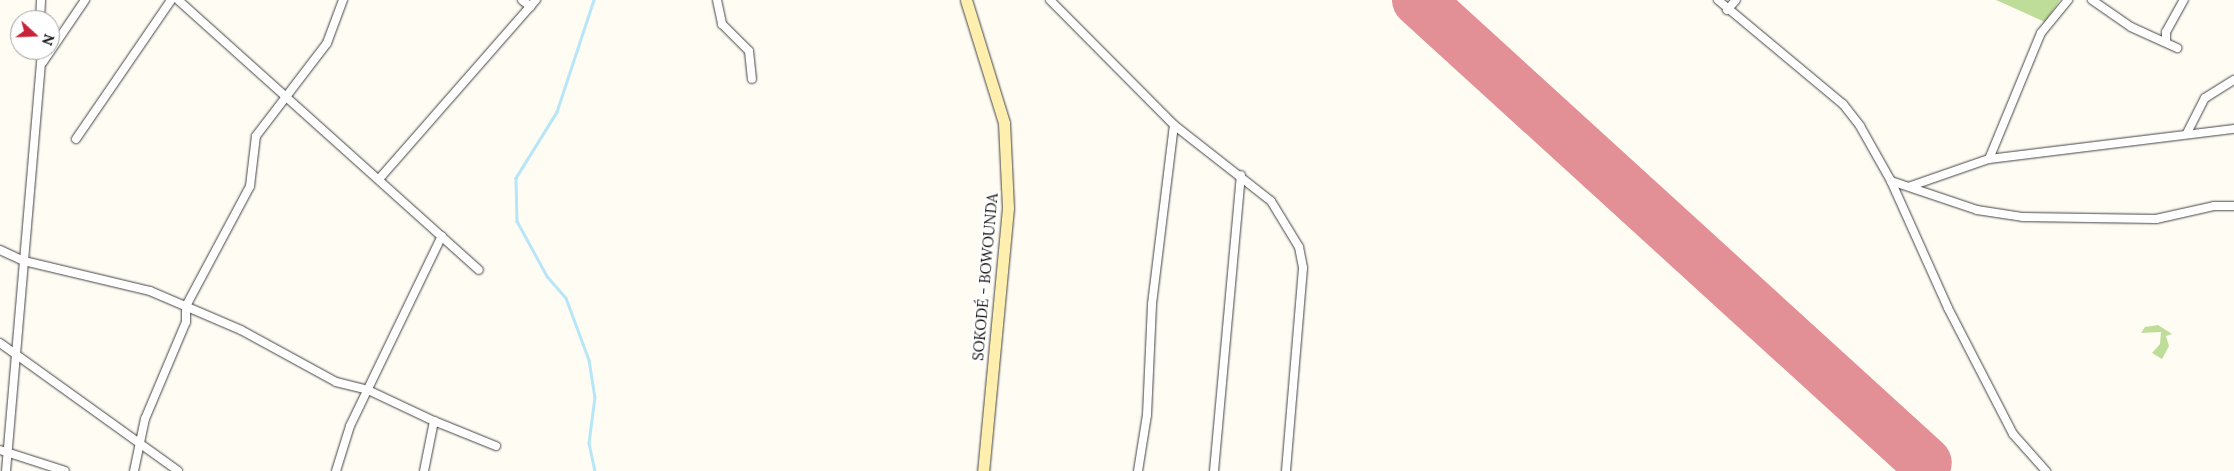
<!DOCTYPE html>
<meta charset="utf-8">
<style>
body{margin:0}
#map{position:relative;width:2234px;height:471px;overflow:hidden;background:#fffcf4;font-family:Lora,serif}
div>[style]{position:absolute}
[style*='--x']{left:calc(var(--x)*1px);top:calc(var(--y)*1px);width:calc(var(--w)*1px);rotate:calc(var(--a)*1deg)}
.forest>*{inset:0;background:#bedd99}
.stream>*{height:2.5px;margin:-1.25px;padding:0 1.25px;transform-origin:1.25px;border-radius:1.25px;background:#b6e6f8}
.runway>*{height:52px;margin:-26px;padding:0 26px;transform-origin:26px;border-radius:26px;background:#e38f96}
.roads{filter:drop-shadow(0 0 1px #434343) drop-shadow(0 0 1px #434343)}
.minor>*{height:8px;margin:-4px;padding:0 4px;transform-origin:4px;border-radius:4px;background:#fff}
.secondary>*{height:11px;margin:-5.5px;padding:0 5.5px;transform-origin:5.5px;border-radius:5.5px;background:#ffefaf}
span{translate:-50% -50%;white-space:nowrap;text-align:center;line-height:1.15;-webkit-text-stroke:5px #fff;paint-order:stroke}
.street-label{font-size:15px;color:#101010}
.north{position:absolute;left:10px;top:10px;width:50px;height:50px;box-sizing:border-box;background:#fff;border:1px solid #9f9f9f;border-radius:50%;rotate:110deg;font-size:14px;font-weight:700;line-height:20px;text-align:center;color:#101010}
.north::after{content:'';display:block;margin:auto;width:18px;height:22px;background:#c72239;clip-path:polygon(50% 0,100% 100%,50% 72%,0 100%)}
</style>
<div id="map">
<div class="forest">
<i style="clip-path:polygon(1996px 0,2060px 0,2045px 22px)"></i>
<i style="clip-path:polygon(2158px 325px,2172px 334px,2166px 336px,2169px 346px,2162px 359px,2152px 353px,2160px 344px,2161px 332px,2141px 333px,2145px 327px)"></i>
</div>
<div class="stream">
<i style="--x:594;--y:0;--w:118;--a:108.3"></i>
<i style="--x:557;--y:112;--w:78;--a:121.8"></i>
<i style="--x:516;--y:178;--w:43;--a:88.7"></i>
<i style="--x:517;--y:221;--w:63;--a:61.4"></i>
<i style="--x:547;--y:276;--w:29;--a:49"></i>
<i style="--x:566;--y:298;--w:66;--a:69.6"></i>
<i style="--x:589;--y:360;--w:37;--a:81"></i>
<i style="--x:595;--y:397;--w:46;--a:97.4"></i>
<i style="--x:589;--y:443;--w:29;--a:78"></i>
</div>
<div class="runway">
<i style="--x:1418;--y:0;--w:687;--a:42.35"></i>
</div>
<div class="roads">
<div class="minor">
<i style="--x:178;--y:0;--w:404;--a:41.9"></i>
<i style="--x:522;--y:0;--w:11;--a:38"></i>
<i style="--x:717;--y:0;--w:25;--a:78"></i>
<i style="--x:722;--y:24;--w:38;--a:45"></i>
<i style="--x:749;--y:51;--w:28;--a:84"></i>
<i style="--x:1050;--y:0;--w:176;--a:45.2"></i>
<i style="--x:1174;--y:125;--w:123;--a:38.1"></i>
<i style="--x:1271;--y:201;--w:54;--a:58.7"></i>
<i style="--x:1299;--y:247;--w:21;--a:79"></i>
<i style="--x:1303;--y:268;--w:204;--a:94.8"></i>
<i style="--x:1718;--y:0;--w:163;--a:39.8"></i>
<i style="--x:1843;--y:104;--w:28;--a:52"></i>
<i style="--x:1860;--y:126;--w:63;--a:60.6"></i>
<i style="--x:1891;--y:181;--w:139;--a:65.8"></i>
<i style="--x:1948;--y:308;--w:142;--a:62.7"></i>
<i style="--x:2013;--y:434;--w:50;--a:48.3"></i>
<i style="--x:2092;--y:0;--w:47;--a:34.7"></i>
<i style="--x:2131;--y:27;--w:51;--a:24.5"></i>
<i style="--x:1727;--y:10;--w:13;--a:-48"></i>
<i style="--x:40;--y:20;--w:20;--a:-87"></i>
<i style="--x:2166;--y:42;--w:10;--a:-90"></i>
<i style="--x:2166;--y:32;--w:37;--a:-61"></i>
<i style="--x:43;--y:62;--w:75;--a:-55.9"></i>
<i style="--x:2187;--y:133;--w:39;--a:-63"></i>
<i style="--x:2205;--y:98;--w:34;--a:-32"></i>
<i style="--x:76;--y:139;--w:168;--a:-55.6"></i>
<i style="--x:1989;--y:159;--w:136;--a:-67.6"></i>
<i style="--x:2041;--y:33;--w:43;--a:-50.7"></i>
<i style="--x:380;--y:178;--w:237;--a:-48.8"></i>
<i style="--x:1891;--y:181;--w:91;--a:18.6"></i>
<i style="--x:1977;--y:210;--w:47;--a:8.7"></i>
<i style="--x:2023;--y:217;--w:133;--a:0.9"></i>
<i style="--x:2156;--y:219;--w:59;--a:-12.6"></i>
<i style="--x:2214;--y:206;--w:20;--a:0"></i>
<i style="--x:1911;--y:186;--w:83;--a:-19.1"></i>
<i style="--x:1989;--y:159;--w:247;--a:-7"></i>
<i style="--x:0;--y:250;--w:26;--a:25"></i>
<i style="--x:24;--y:261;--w:130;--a:13.4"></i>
<i style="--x:150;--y:291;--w:99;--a:23.2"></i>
<i style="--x:241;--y:330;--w:108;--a:28.7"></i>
<i style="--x:336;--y:382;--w:33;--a:14"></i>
<i style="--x:368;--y:390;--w:73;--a:25.2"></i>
<i style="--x:434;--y:421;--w:51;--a:101.3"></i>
<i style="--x:0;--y:343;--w:219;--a:35.7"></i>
<i style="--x:434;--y:421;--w:67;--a:22"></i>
<i style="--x:0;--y:450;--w:68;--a:17.9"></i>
<i style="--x:6;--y:471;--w:423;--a:-85.1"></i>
<i style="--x:134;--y:471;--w:53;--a:-78.1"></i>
<i style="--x:145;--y:419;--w:105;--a:-67.1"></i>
<i style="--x:186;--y:322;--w:16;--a:-90"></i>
<i style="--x:186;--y:306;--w:136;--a:-61.9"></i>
<i style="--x:250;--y:186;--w:50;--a:-83.2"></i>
<i style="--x:256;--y:136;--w:117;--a:-52.6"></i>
<i style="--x:327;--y:43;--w:46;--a:-69.6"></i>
<i style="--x:336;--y:471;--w:47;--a:-72.7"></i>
<i style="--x:350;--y:426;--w:211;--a:-64.2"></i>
<i style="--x:1138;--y:471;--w:57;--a:-80.9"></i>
<i style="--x:1147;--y:415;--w:111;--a:-87.4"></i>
<i style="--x:1152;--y:304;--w:180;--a:-83"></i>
<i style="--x:1214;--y:471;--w:297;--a:-84.8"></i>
</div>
<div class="secondary">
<i style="--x:966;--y:0;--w:129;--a:72.8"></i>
<i style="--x:1004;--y:123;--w:85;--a:87.3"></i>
<i style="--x:1008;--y:208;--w:264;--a:95.4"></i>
</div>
</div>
<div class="street-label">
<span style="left:985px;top:277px;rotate:-85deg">SOKODÉ - BOWOUNDA</span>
</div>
<div class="north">N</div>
</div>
